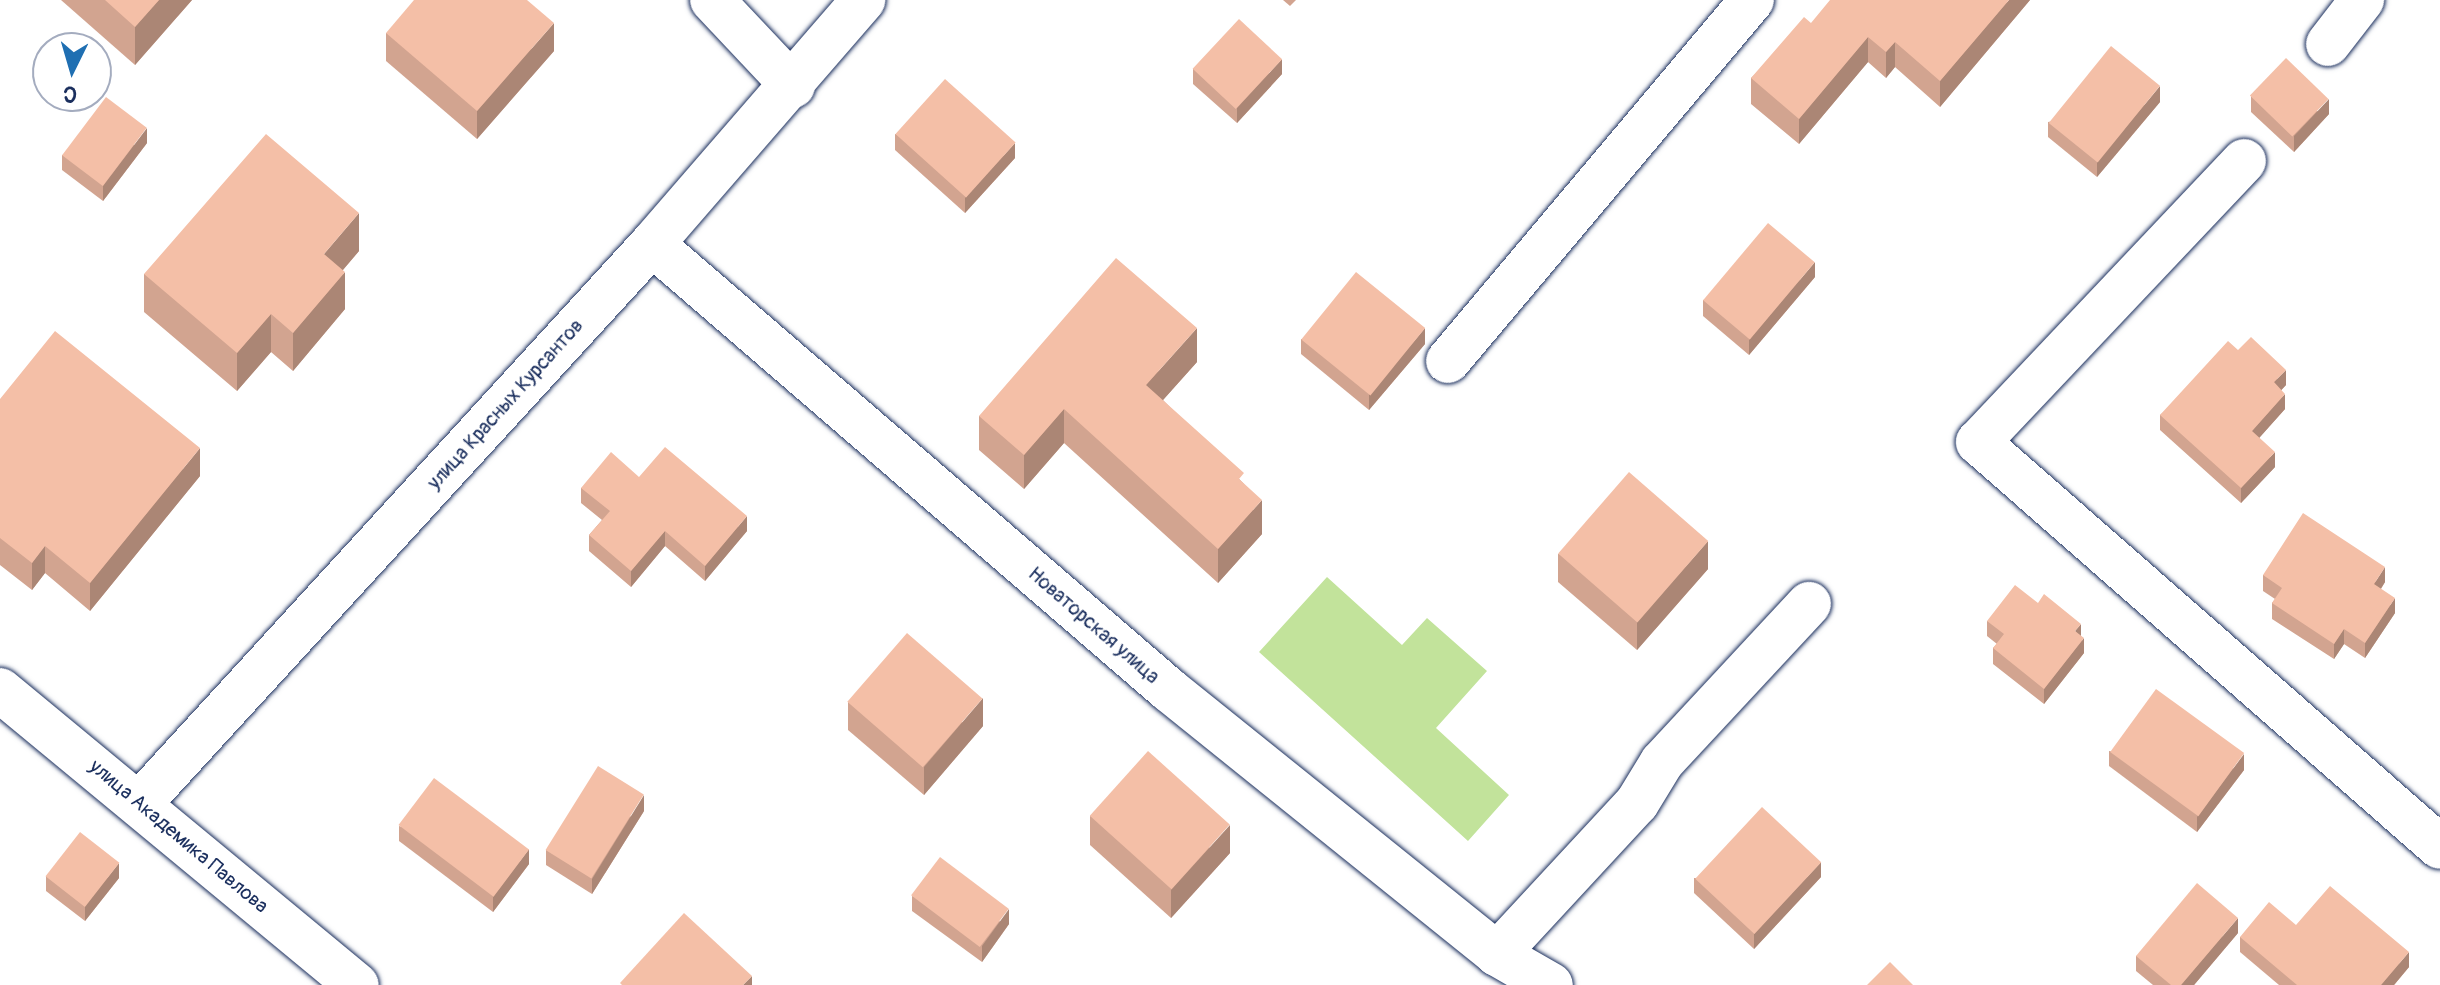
<!DOCTYPE html>
<meta charset="utf-8">
<style>
body{margin:0}
#map{position:relative;width:2440px;height:985px;overflow:hidden;background:#fff;font-family:Pangolin,sans-serif}
div>[style]{position:absolute}
[style*='--x']{left:calc(var(--x)*1px);top:calc(var(--y)*1px);width:calc(var(--w)*1px);rotate:calc(var(--a)*1deg)}
.green>*{inset:0;background:#c2e39b}
.roads{filter:drop-shadow(0 0 2px #1b2f5e) drop-shadow(0 0 2px #1b2f5e)}
.minor>*{height:44px;margin:-22px;padding:0 22px;transform-origin:22px;border-radius:22px;background:#fff}
.wall>*{inset:0;background:#d2a490}
.shaded-wall>*{inset:0;background:#ab8675}
.building>*{inset:0;background:#f4bfa7;transform-origin:0 0}
span{translate:-50% -50%;white-space:nowrap;text-align:center;line-height:1.15;-webkit-text-stroke:8px #fff;paint-order:stroke}
.street-label{font-size:20px;color:#1b2f5e}
.north{position:absolute;left:32px;top:32px;width:80px;height:80px;box-sizing:border-box;background:#fff;border:2px solid #a4acbf;border-radius:50%;rotate:185deg;font-size:22px;font-weight:700;line-height:32px;text-align:center;color:#1b2f5e}
.north::after{content:'';display:block;margin:auto;width:28px;height:36px;background:#1f6fb2;clip-path:polygon(50% 0,100% 100%,50% 72%,0 100%)}
</style>
<div id="map">
<div class="green">
<i style="clip-path:polygon(1327px 577px,1402px 645px,1427px 618px,1487px 671px,1436px 728px,1509px 795px,1468px 841px,1259px 652px)"></i>
</div>
<div class="roads">
<div class="minor">
<i style="--x:712;--y:0;--w:118;--a:46.7"></i>
<i style="--x:2328;--y:44;--w:56;--a:-52.3"></i>
<i style="--x:2244;--y:161;--w:387;--a:133.4"></i>
<i style="--x:1978;--y:442;--w:614;--a:41.24"></i>
<i style="--x:652;--y:244;--w:683;--a:40.78"></i>
<i style="--x:1169;--y:690;--w:421;--a:38.8"></i>
<i style="--x:1497;--y:954;--w:62;--a:29.9"></i>
<i style="--x:1448;--y:361;--w:472;--a:-49.9"></i>
<i style="--x:0;--y:690;--w:463;--a:39.6"></i>
<i style="--x:140;--y:803;--w:758;--a:-47.51"></i>
<i style="--x:652;--y:244;--w:323;--a:-49.1"></i>
<i style="--x:1497;--y:954;--w:206;--a:-47.2"></i>
<i style="--x:1637;--y:803;--w:48;--a:-58.6"></i>
<i style="--x:1662;--y:762;--w:216;--a:-47.1"></i>
</div>
</div>
<div class="wall">
<i style="clip-path:polygon(61px 0,192px 0,135px 65px)"></i>
<i style="clip-path:polygon(1283px 0,1296px 0,1290px 6px)"></i>
<i style="clip-path:polygon(2030px 0,1940px 107px,1895px 67px,1886px 78px,1868px 62px,1799px 144px,1751px 104px,1751px 78px,1811px 23px)"></i>
<i style="clip-path:polygon(386px 33px,554px 51px,477px 139px,386px 61px)"></i>
<i style="clip-path:polygon(1193px 69px,1282px 74px,1237px 123px,1193px 84px)"></i>
<i style="clip-path:polygon(2251px 96px,2329px 114px,2294px 152px,2251px 112px)"></i>
<i style="clip-path:polygon(2160px 102px,2097px 177px,2048px 137px,2048px 122px)"></i>
<i style="clip-path:polygon(895px 134px,1015px 158px,965px 213px,895px 150px)"></i>
<i style="clip-path:polygon(147px 143px,103px 201px,62px 170px,62px 155px)"></i>
<i style="clip-path:polygon(359px 251px,343px 270px,345px 309px,293px 371px,271px 352px,237px 391px,144px 312px,144px 274px)"></i>
<i style="clip-path:polygon(1815px 277px,1749px 355px,1703px 316px,1703px 300px)"></i>
<i style="clip-path:polygon(1301px 339px,1425px 344px,1369px 410px,1301px 354px)"></i>
<i style="clip-path:polygon(2238px 350px,2286px 385px,2281px 390px,2285px 409px,2259px 438px,2275px 467px,2241px 503px,2160px 430px,2160px 415px)"></i>
<i style="clip-path:polygon(1197px 362px,1163px 400px,1244px 484px,1262px 534px,1218px 583px,1064px 443px,1024px 489px,979px 450px,979px 416px)"></i>
<i style="clip-path:polygon(0 399px,200px 476px,90px 611px,45px 573px,32px 590px,0 565px)"></i>
<i style="clip-path:polygon(639px 477px,747px 531px,705px 581px,665px 546px,631px 587px,589px 551px,589px 535px,602px 520px,581px 503px,581px 488px)"></i>
<i style="clip-path:polygon(1558px 554px,1708px 569px,1637px 650px,1558px 582px)"></i>
<i style="clip-path:polygon(2263px 575px,2385px 582px,2381px 589px,2395px 613px,2365px 658px,2344px 644px,2334px 659px,2272px 619px,2272px 603px,2275px 599px,2263px 591px)"></i>
<i style="clip-path:polygon(1987px 621px,2081px 636px,2084px 653px,2044px 704px,1993px 664px,1993px 648px,1997px 644px,1987px 636px)"></i>
<i style="clip-path:polygon(848px 702px,983px 726px,924px 795px,848px 730px)"></i>
<i style="clip-path:polygon(2109px 751px,2244px 770px,2197px 832px,2109px 766px)"></i>
<i style="clip-path:polygon(644px 811px,592px 894px,546px 865px,546px 850px)"></i>
<i style="clip-path:polygon(1090px 816px,1230px 853px,1171px 918px,1090px 845px)"></i>
<i style="clip-path:polygon(399px 826px,529px 864px,493px 912px,399px 841px)"></i>
<i style="clip-path:polygon(46px 876px,119px 878px,85px 921px,46px 891px)"></i>
<i style="clip-path:polygon(1821px 877px,1754px 949px,1694px 893px,1694px 878px)"></i>
<i style="clip-path:polygon(912px 896px,1009px 924px,982px 962px,912px 911px)"></i>
<i style="clip-path:polygon(2296px 925px,2409px 967px,2394px 985px,2279px 985px,2240px 952px,2240px 937px)"></i>
<i style="clip-path:polygon(2238px 933px,2194px 985px,2153px 985px,2136px 971px,2136px 956px)"></i>
</div>
<div class="shaded-wall">
<i style="clip-path:polygon(159px 0,192px 0,135px 65px,135px 27px)"></i>
<i style="clip-path:polygon(2009px 0,2030px 0,1940px 107px,1940px 81px)"></i>
<i style="clip-path:polygon(554px 23px,554px 51px,477px 139px,477px 111px)"></i>
<i style="clip-path:polygon(1868px 37px,1868px 62px,1799px 144px,1799px 119px)"></i>
<i style="clip-path:polygon(1895px 42px,1895px 67px,1886px 78px,1886px 52px)"></i>
<i style="clip-path:polygon(1282px 59px,1282px 74px,1237px 123px,1237px 108px)"></i>
<i style="clip-path:polygon(2160px 86px,2160px 102px,2097px 177px,2097px 162px)"></i>
<i style="clip-path:polygon(2329px 99px,2329px 114px,2294px 152px,2294px 136px)"></i>
<i style="clip-path:polygon(147px 128px,147px 143px,103px 201px,103px 186px)"></i>
<i style="clip-path:polygon(1015px 143px,1015px 158px,965px 213px,965px 198px)"></i>
<i style="clip-path:polygon(359px 213px,359px 251px,324px 292px,324px 254px)"></i>
<i style="clip-path:polygon(1815px 262px,1815px 277px,1749px 355px,1749px 340px)"></i>
<i style="clip-path:polygon(345px 272px,345px 309px,293px 371px,293px 333px)"></i>
<i style="clip-path:polygon(271px 314px,271px 352px,237px 391px,237px 353px)"></i>
<i style="clip-path:polygon(1197px 328px,1197px 362px,1146px 419px,1146px 385px)"></i>
<i style="clip-path:polygon(1425px 328px,1425px 344px,1369px 410px,1369px 395px)"></i>
<i style="clip-path:polygon(2286px 370px,2286px 385px,2274px 398px,2274px 382px)"></i>
<i style="clip-path:polygon(2285px 394px,2285px 409px,2252px 446px,2252px 431px)"></i>
<i style="clip-path:polygon(1064px 409px,1064px 443px,1024px 489px,1024px 455px)"></i>
<i style="clip-path:polygon(200px 448px,200px 476px,90px 611px,90px 583px)"></i>
<i style="clip-path:polygon(2275px 452px,2275px 467px,2241px 503px,2241px 488px)"></i>
<i style="clip-path:polygon(1262px 500px,1262px 534px,1218px 583px,1218px 549px)"></i>
<i style="clip-path:polygon(747px 516px,747px 531px,705px 581px,705px 566px)"></i>
<i style="clip-path:polygon(665px 531px,665px 546px,631px 587px,631px 571px)"></i>
<i style="clip-path:polygon(1708px 541px,1708px 569px,1637px 650px,1637px 622px)"></i>
<i style="clip-path:polygon(45px 546px,45px 573px,32px 590px,32px 563px)"></i>
<i style="clip-path:polygon(2385px 567px,2385px 582px,2374px 599px,2374px 584px)"></i>
<i style="clip-path:polygon(2395px 598px,2395px 613px,2365px 658px,2365px 643px)"></i>
<i style="clip-path:polygon(2081px 624px,2081px 639px,2075px 631px)"></i>
<i style="clip-path:polygon(2344px 629px,2344px 644px,2334px 659px,2334px 644px)"></i>
<i style="clip-path:polygon(2084px 638px,2084px 653px,2044px 704px,2044px 689px)"></i>
<i style="clip-path:polygon(983px 698px,983px 726px,924px 795px,924px 767px)"></i>
<i style="clip-path:polygon(2244px 754px,2244px 770px,2197px 832px,2197px 817px)"></i>
<i style="clip-path:polygon(644px 795px,644px 811px,592px 894px,592px 879px)"></i>
<i style="clip-path:polygon(1230px 825px,1230px 853px,1171px 918px,1171px 890px)"></i>
<i style="clip-path:polygon(529px 849px,529px 864px,493px 912px,493px 897px)"></i>
<i style="clip-path:polygon(1821px 862px,1821px 877px,1754px 949px,1754px 934px)"></i>
<i style="clip-path:polygon(119px 863px,119px 878px,85px 921px,85px 906px)"></i>
<i style="clip-path:polygon(1009px 909px,1009px 924px,982px 962px,982px 946px)"></i>
<i style="clip-path:polygon(2238px 918px,2238px 933px,2194px 985px,2181px 985px)"></i>
<i style="clip-path:polygon(2409px 952px,2409px 967px,2394px 985px,2381px 985px)"></i>
<i style="clip-path:polygon(752px 976px,752px 985px,743px 985px)"></i>
</div>
<div class="building">
<i style="clip-path:polygon(105px 0,159px 0,135px 27px)"></i>
<i style="clip-path:polygon(414px 0,527px 0,554px 23px,477px 111px,386px 33px)"></i>
<i style="clip-path:polygon(1830px 0,2009px 0,1940px 81px,1895px 42px,1886px 52px,1868px 37px,1799px 119px,1751px 78px,1804px 17px,1811px 23px)"></i>
<i style="left:1239px;top:19px;width:59px;height:68px;rotate:43deg"></i>
<i style="left:2111px;top:46px;width:63px;height:99px;rotate:39deg"></i>
<i style="left:2286px;top:58px;width:59px;height:52px;rotate:44deg"></i>
<i style="left:945px;top:79px;width:95px;height:74px;rotate:42deg"></i>
<i style="left:106px;top:97px;width:51px;height:73px;rotate:37deg"></i>
<i style="clip-path:polygon(266px 134px,359px 213px,324px 254px,345px 272px,293px 333px,271px 314px,237px 353px,144px 274px)"></i>
<i style="left:1768px;top:223px;width:61px;height:101px;rotate:40deg"></i>
<i style="clip-path:polygon(1116px 258px,1197px 328px,1146px 385px,1244px 473px,1239px 479px,1262px 500px,1218px 549px,1064px 409px,1024px 455px,979px 416px)"></i>
<i style="left:1356px;top:272px;width:89px;height:87px;rotate:39deg"></i>
<i style="clip-path:polygon(55px 331px,200px 448px,90px 583px,45px 546px,32px 563px,0 538px,0 399px)"></i>
<i style="clip-path:polygon(2251px 337px,2286px 370px,2274px 382px,2285px 394px,2252px 431px,2275px 452px,2241px 488px,2160px 415px,2228px 341px,2238px 350px)"></i>
<i style="clip-path:polygon(665px 447px,747px 516px,705px 566px,665px 531px,631px 571px,589px 535px,610px 511px,581px 488px,611px 452px,639px 477px)"></i>
<i style="left:1629px;top:472px;width:105px;height:108px;rotate:41deg"></i>
<i style="clip-path:polygon(2303px 513px,2385px 567px,2374px 584px,2395px 598px,2365px 643px,2344px 629px,2334px 644px,2272px 603px,2282px 588px,2263px 575px)"></i>
<i style="clip-path:polygon(2015px 585px,2038px 603px,2044px 594px,2081px 624px,2075px 631px,2084px 638px,2044px 689px,1993px 648px,2004px 634px,1987px 621px)"></i>
<i style="left:907px;top:633px;width:100px;height:91px;rotate:41deg"></i>
<i style="left:2156px;top:689px;width:109px;height:78px;rotate:36deg"></i>
<i style="left:1148px;top:751px;width:110px;height:87px;rotate:42deg"></i>
<i style="left:598px;top:766px;width:54px;height:99px;rotate:32deg"></i>
<i style="left:434px;top:778px;width:119px;height:59px;rotate:37deg"></i>
<i style="left:1762px;top:807px;width:81px;height:98px;rotate:43deg"></i>
<i style="left:80px;top:832px;width:50px;height:56px;rotate:38deg"></i>
<i style="left:940px;top:857px;width:86px;height:48px;rotate:37deg"></i>
<i style="clip-path:polygon(2197px 883px,2238px 918px,2181px 985px,2171px 985px,2136px 956px)"></i>
<i style="clip-path:polygon(2330px 886px,2409px 952px,2381px 985px,2297px 985px,2240px 937px,2269px 902px,2296px 925px)"></i>
<i style="clip-path:polygon(684px 913px,752px 976px,743px 985px,622px 985px,620px 983px)"></i>
<i style="clip-path:polygon(1890px 962px,1913px 985px,1867px 985px)"></i>
</div>
<div class="street-label">
<span style="left:505px;top:404px;rotate:-48deg">улица Красных Курсантов</span>
<span style="left:1094px;top:625px;rotate:41deg">Новаторская улица</span>
<span style="left:179px;top:836px;rotate:40deg">улица Академика Павлова</span>
</div>
<div class="north">С</div>
</div>
